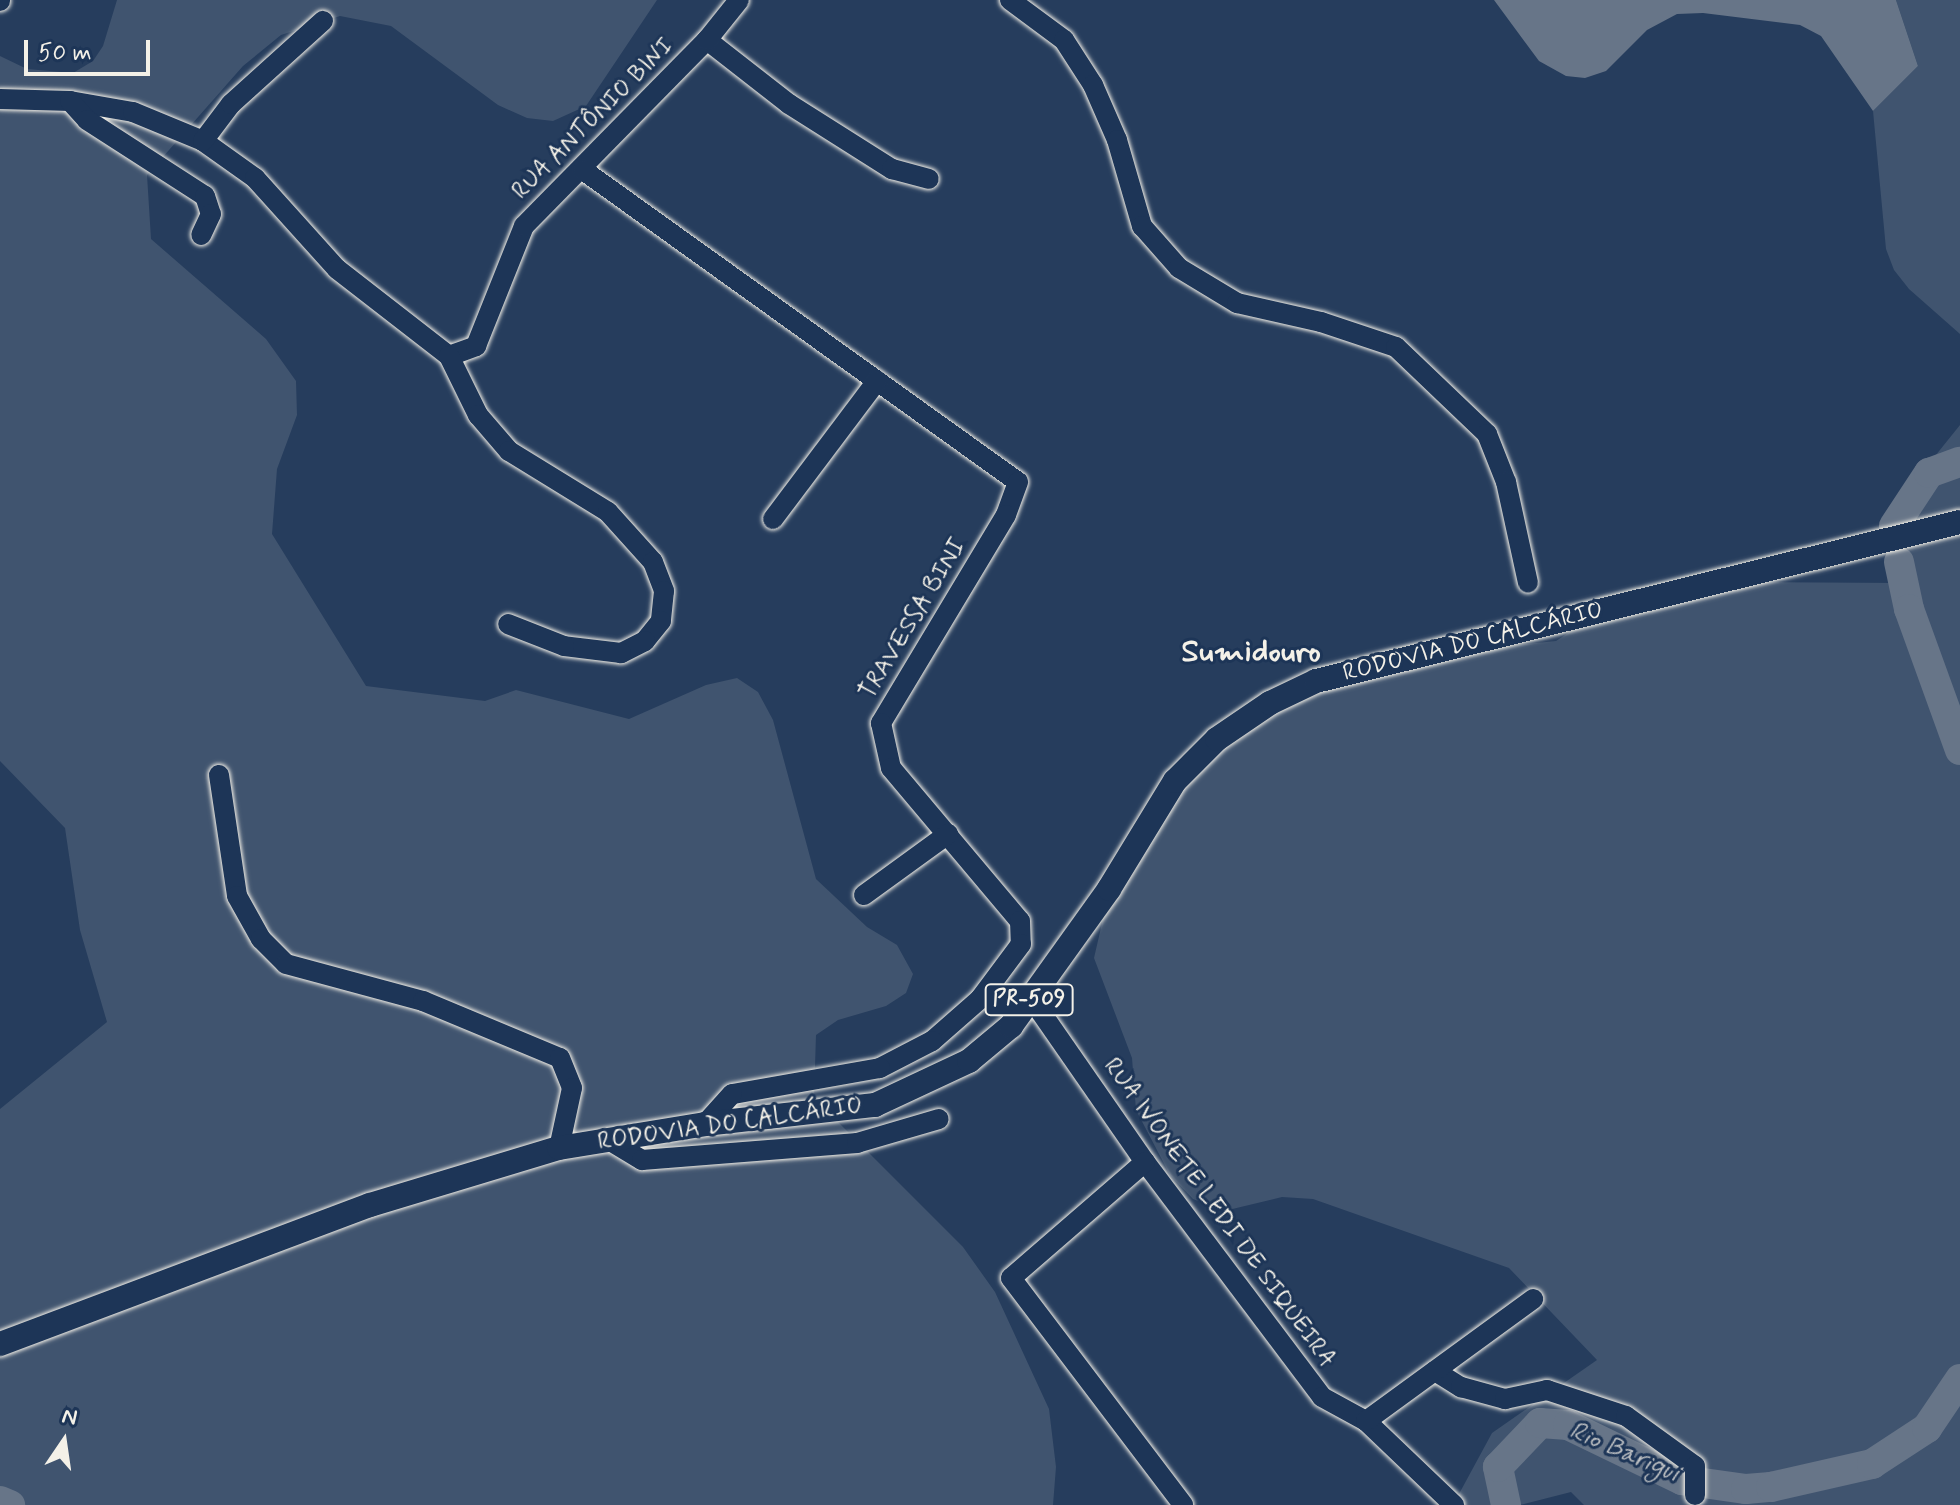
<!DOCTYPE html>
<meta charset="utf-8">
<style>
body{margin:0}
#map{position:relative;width:1960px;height:1505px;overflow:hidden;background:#263d5d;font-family:Mynerve,sans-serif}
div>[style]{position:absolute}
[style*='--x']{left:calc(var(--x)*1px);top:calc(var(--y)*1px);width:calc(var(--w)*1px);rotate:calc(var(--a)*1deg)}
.green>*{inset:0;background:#40546f}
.water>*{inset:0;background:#677588}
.river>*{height:30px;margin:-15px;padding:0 15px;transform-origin:15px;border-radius:15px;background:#677588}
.roads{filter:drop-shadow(0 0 2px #f4f1e8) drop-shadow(0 0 2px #f4f1e8)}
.minor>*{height:20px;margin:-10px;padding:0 10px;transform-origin:10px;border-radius:10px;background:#1d3557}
.major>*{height:24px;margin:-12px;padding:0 12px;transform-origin:12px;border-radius:12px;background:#1d3557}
span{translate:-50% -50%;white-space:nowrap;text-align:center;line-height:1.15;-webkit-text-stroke:6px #1d3557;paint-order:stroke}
.shield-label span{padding:2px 6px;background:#1d3557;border:2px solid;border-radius:6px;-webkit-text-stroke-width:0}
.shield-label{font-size:22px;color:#f4f1e8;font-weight:700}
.street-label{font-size:24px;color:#f4f1e8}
.water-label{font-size:26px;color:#bcbfc2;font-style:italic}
.district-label{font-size:32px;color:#f4f1e8;font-weight:700}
.north{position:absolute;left:24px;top:1401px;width:80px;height:80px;-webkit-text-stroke:6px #1d3557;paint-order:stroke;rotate:13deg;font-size:22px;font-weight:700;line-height:32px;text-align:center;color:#f4f1e8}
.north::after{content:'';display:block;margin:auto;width:28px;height:36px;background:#f4f1e8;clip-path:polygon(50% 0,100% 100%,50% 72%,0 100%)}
.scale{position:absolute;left:24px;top:40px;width:126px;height:36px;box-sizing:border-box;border:4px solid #f4f1e8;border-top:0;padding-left:10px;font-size:24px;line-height:28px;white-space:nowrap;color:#f4f1e8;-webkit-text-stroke:6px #1d3557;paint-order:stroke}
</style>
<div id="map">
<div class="green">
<i style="clip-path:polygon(117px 0,657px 0,586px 106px,553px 121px,527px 118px,498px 105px,391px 26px,340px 16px,281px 35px,243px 66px,147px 175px,151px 239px,266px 339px,296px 381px,297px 415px,277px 469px,272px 534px,366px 686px,485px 701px,516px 690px,629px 719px,706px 685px,737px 678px,758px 692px,773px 720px,816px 879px,867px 927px,897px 945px,913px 974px,906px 993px,886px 1006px,838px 1020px,816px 1035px,814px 1098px,963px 1247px,995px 1292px,1049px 1409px,1056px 1467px,1053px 1505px,0 1505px,0 1109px,107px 1022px,80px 930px,65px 828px,0 761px,0 56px,27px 69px,73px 73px,93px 61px,103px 46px)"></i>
<i style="clip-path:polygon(1896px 0,1960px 0,1960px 334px,1909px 289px,1894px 270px,1886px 249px,1873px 111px,1918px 66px)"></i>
<i style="clip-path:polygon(1960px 425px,1960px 1505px,1584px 1505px,1571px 1492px,1520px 1505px,1453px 1505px,1492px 1433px,1597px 1360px,1509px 1268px,1313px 1199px,1282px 1197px,1224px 1211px,1193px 1199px,1170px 1175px,1136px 1110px,1132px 1058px,1094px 958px,1106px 906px,1155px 810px,1240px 731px,1296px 698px,1505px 646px,1556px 641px,1588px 620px,1733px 582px,1901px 583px,1923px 471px)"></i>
</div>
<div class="water">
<i style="clip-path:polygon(1494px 0,1896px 0,1918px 66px,1873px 111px,1821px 36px,1800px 25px,1703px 13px,1677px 14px,1647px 30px,1606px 71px,1585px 78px,1566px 76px,1539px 61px)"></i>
</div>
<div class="river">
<i style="--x:1894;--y:526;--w:64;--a:-56.6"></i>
<i style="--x:1929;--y:473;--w:33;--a:-20"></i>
<i style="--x:1899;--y:562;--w:48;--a:78"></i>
<i style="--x:1909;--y:609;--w:150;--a:70.1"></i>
<i style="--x:0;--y:1501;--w:11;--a:22"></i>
<i style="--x:1506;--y:1505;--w:39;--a:-102"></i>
<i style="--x:1498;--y:1467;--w:61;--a:-46.3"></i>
<i style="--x:1540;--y:1423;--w:28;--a:4"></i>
<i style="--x:1568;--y:1425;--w:127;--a:25.8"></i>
<i style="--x:1682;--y:1480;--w:65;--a:8"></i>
<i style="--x:1746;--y:1489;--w:25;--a:-5"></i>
<i style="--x:1771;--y:1487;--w:104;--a:-12.8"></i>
<i style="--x:1872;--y:1464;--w:66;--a:-33.2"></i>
<i style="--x:1927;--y:1428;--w:59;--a:-56"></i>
</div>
<div class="roads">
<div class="minor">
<i style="--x:1010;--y:0;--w:67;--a:36.5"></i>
<i style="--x:1064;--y:40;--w:54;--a:57.2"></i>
<i style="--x:1093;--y:85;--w:60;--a:66.4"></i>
<i style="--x:1117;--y:140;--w:90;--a:73.8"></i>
<i style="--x:1142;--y:226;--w:56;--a:48.6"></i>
<i style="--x:1179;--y:268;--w:68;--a:31.1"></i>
<i style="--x:1237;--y:303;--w:86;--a:12.7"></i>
<i style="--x:1321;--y:322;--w:79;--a:18.4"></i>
<i style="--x:1396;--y:347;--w:126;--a:43.7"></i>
<i style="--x:1487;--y:434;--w:52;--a:68.4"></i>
<i style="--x:1506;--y:482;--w:103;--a:77.7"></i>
<i style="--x:0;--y:1;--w:1;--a:-90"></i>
<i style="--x:707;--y:40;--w:104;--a:38"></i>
<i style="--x:789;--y:104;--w:122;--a:32.3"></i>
<i style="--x:892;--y:169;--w:38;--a:15"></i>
<i style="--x:0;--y:99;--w:70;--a:1.6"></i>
<i style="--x:70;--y:101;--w:64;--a:9.9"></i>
<i style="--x:133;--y:112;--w:76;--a:22.5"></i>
<i style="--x:203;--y:141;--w:64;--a:35.4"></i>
<i style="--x:255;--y:178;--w:122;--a:48"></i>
<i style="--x:337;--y:269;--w:142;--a:37.8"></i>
<i style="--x:449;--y:356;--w:29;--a:-20"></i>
<i style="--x:476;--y:346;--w:129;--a:-68.2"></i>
<i style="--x:524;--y:226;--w:261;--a:-45.5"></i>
<i style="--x:707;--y:40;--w:51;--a:-51.3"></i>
<i style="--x:70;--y:101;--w:25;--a:48"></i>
<i style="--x:87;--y:120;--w:140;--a:32.8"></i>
<i style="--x:205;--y:196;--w:19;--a:72"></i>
<i style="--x:211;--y:214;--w:23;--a:115"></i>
<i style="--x:203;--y:141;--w:46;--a:-52.9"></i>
<i style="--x:231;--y:104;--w:124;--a:-42.1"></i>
<i style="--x:583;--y:170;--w:535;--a:35.65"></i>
<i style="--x:1018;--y:482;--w:35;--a:110"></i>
<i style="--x:1006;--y:515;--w:243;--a:121"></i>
<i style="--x:881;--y:723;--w:46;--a:77.5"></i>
<i style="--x:891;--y:768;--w:200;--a:49.9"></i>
<i style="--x:1020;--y:921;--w:23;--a:88"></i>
<i style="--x:1021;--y:944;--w:69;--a:126.7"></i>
<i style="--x:980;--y:999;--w:64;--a:138.8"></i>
<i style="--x:932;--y:1041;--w:59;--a:152.6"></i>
<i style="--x:880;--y:1068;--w:150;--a:170"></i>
<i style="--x:732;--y:1094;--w:40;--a:132"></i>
<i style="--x:449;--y:356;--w:66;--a:63.8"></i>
<i style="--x:478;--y:415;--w:48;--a:49.3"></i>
<i style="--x:509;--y:451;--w:116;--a:31.6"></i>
<i style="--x:608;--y:512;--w:67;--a:48"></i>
<i style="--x:653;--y:562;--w:31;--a:69"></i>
<i style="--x:664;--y:591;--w:30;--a:96"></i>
<i style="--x:661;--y:621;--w:26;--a:129"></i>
<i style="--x:645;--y:641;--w:27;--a:153"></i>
<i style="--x:621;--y:653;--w:57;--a:-173"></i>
<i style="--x:564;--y:646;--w:60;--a:-158.6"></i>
<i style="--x:773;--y:519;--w:173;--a:-53"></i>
<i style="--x:219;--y:775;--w:122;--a:81.5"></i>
<i style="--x:237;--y:896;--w:49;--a:60.8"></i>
<i style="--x:261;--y:939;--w:35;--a:45"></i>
<i style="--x:286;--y:964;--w:142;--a:15.1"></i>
<i style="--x:423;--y:1001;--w:148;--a:22.6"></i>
<i style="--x:560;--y:1058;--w:32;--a:68"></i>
<i style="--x:572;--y:1088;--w:61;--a:102.2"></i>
<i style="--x:864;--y:895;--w:104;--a:-36"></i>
<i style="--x:1031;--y:998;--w:200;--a:55.2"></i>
<i style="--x:1145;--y:1162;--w:294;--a:53"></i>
<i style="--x:1322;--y:1397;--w:50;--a:28.6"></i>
<i style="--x:1366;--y:1421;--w:122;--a:43.7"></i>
<i style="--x:607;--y:1139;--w:41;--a:31"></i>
<i style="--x:642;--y:1160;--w:216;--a:-4.5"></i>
<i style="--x:857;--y:1143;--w:85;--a:-16.3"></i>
<i style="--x:1145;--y:1162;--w:177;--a:139.1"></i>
<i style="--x:1011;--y:1278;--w:285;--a:52.8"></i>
<i style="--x:1435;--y:1371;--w:31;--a:32"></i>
<i style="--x:1461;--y:1387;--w:46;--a:15.3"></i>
<i style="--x:1505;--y:1399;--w:43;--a:-12.1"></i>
<i style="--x:1547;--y:1390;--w:83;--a:18.2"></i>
<i style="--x:1626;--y:1416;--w:85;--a:35.9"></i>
<i style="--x:1695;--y:1466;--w:29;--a:90"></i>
<i style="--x:1366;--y:1421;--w:207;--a:-36.1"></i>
</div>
<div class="major">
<i style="--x:0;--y:1344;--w:395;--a:-20.6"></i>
<i style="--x:370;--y:1205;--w:197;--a:-16.8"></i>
<i style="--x:559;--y:1148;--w:148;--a:-9.3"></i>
<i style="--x:705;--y:1124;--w:171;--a:-6.4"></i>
<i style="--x:875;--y:1105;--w:104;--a:-25.1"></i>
<i style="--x:969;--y:1061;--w:55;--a:-39.8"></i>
<i style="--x:1011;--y:1026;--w:168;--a:-54.4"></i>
<i style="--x:1109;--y:889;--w:127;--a:-58.6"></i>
<i style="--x:1175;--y:781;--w:59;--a:-45"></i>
<i style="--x:1217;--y:739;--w:64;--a:-34.2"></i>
<i style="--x:1270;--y:703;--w:51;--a:-25.6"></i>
<i style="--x:1316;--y:681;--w:663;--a:-13.87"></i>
</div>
</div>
<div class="shield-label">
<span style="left:1029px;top:1000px">PR-509</span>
</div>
<div class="street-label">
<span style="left:593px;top:119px;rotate:-45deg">RUA ANTÔNIO BINI</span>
<span style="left:913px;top:619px;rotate:-59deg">TRAVESSA BINI</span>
<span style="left:1473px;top:642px;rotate:-14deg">RODOVIA DO CALCÁRIO</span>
<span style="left:730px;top:1124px;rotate:-8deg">RODOVIA DO CALCÁRIO</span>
<span style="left:1219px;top:1213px;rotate:54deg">RUA IVONETE LEDI DE SIQUEIRA</span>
</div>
<div class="water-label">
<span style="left:1624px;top:1453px;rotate:23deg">Rio Barigui</span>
</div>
<div class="district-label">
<span style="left:1251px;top:652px">Sumidouro</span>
</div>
<div class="north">N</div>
<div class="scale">50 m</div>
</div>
